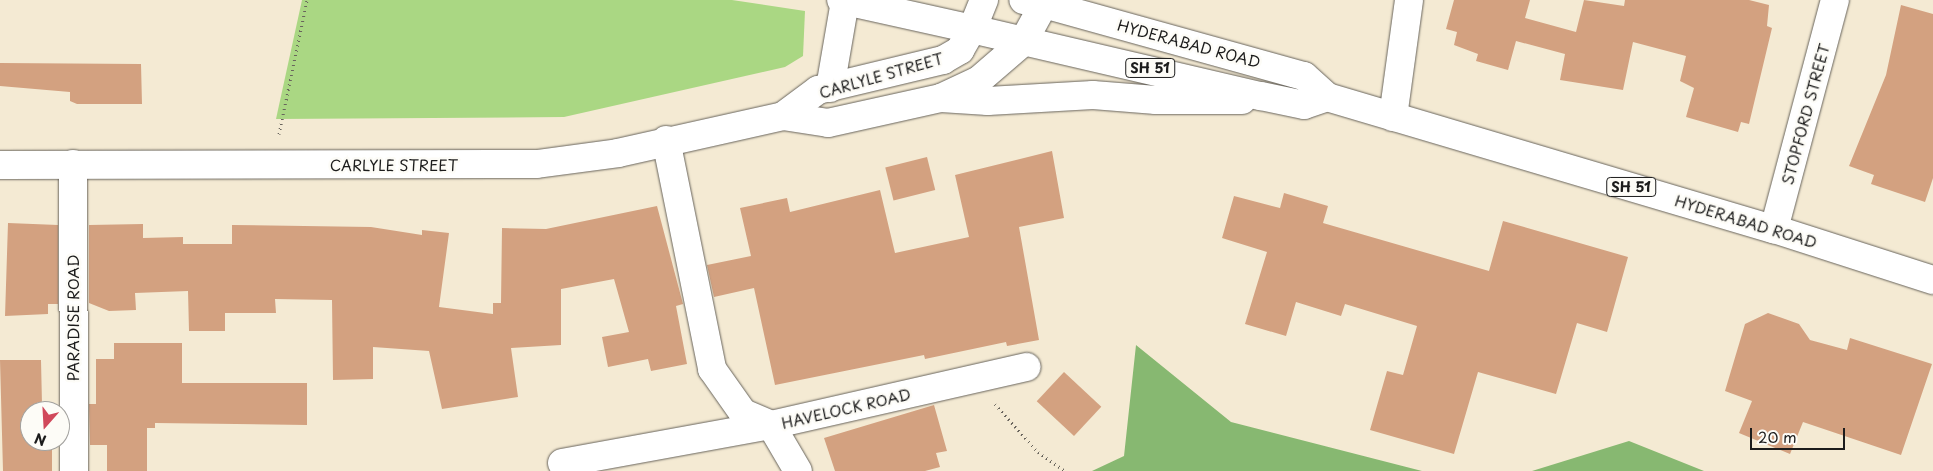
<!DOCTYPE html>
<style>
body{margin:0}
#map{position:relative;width:1933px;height:471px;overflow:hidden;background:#f4ead3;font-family:"Playpen Sans",sans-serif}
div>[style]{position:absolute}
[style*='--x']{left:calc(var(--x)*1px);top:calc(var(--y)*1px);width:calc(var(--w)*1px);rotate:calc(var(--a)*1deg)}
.green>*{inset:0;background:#aad783}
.forest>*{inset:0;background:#87b871}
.building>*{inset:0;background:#d3a180;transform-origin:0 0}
.path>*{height:3px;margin-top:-1.5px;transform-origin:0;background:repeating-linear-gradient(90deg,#68645c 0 1px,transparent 0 5px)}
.roads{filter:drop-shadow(0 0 1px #68645c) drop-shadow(0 0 1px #68645c)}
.street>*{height:28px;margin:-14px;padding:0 14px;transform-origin:14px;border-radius:14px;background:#fff}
.secondary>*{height:28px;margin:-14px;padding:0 14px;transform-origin:14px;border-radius:14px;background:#fff}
.primary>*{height:28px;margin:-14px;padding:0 14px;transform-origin:14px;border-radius:14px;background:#fff}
span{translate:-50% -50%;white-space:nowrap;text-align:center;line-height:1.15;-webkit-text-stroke:5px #fdfcf7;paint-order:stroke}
.shield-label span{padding:1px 4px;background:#fdfcf7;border:1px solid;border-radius:4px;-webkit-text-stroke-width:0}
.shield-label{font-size:14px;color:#1c1c1c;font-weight:700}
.street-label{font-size:15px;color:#1c1c1c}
.north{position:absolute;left:20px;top:401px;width:50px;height:50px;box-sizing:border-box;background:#fdfcf7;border:1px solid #a3a29f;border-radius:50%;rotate:199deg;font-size:14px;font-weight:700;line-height:20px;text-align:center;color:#1c1c1c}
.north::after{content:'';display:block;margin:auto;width:18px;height:22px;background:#d1495b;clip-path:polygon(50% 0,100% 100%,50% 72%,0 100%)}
.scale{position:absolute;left:1750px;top:428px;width:95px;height:22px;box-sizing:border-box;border:2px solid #1c1c1c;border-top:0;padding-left:6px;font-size:15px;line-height:18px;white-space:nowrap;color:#1c1c1c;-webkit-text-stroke:4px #fdfcf7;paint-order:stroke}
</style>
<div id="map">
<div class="green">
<i style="clip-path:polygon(302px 0,732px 0,805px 11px,803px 56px,785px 67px,564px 117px,276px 119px)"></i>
</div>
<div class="forest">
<i style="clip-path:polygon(1136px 345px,1231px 422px,1422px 471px,1092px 471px,1124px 456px)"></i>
<i style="clip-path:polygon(1629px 441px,1704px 471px,1532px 471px)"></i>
</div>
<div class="building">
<i style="clip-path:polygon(1454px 0,1530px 0,1525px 18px,1576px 32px,1584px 0,1624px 6px,1625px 0,1749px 0,1769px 5px,1767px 26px,1772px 28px,1749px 124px,1741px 122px,1738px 132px,1686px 117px,1694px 88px,1680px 81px,1686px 56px,1633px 42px,1623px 90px,1560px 80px,1565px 54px,1516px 41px,1508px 70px,1476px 61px,1478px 54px,1454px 45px,1457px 32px,1446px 29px)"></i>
<i style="clip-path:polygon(1901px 5px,1933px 14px,1933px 178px,1925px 202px,1871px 184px,1874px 175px,1849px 166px,1886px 75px)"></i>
<i style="clip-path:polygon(0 63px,141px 64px,142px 104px,77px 104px,70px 101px,70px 92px,0 86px)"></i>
<i style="clip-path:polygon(1052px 151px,1064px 218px,1019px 227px,1039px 340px,1007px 346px,1006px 342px,925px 359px,924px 355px,775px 385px,754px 288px,714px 297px,707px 265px,751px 256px,740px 208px,787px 198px,790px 212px,880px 190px,895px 253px,969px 237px,955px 175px)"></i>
<i style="left:927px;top:157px;width:34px;height:43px;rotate:76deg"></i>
<i style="clip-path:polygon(1284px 193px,1328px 206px,1323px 223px,1489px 271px,1503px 221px,1628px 257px,1607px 332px,1577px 323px,1556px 394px,1478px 372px,1454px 454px,1370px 430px,1387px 371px,1403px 375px,1417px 326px,1345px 304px,1341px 316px,1296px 302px,1286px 336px,1245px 324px,1267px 252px,1222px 238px,1234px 196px,1280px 208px)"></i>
<i style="clip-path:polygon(657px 206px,683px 304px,676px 306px,687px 364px,651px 371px,648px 359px,608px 367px,602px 337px,629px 332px,614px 279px,561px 289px,561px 345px,511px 348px,518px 397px,442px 409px,429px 351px,373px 347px,373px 379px,333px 380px,332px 300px,275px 299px,276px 313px,225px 313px,225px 331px,189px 331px,188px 291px,135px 293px,136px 310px,109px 311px,89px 303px,89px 225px,143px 224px,143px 238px,183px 237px,183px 244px,232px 244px,232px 225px,371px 227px,422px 235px,422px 230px,449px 233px,439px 307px,493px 314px,493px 303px,501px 303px,502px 228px,546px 229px)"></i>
<i style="clip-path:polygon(8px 223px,58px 225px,58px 304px,48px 304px,48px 314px,5px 316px)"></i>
<i style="clip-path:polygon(1768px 313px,1799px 324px,1810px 340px,1847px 350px,1850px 338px,1932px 364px,1901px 455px,1803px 422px,1790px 454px,1739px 433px,1752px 401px,1725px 391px,1745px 324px)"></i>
<i style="clip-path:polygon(114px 343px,182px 343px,182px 383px,307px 383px,307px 425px,155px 423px,155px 428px,147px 428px,147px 471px,107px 471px,107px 445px,90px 445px,89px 404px,96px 404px,96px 359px,114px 359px)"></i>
<i style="clip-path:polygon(0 360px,41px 360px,42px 404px,58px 405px,58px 411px,30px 411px,30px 441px,58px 441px,52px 449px,52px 471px,3px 471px)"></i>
<i style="left:1064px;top:372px;width:51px;height:40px;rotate:43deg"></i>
<i style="clip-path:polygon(934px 405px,947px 451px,936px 453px,940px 467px,925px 471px,835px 471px,824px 438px)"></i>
</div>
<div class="path">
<i style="--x:279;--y:134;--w:137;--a:-78.2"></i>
<i style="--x:995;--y:404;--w:64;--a:48.1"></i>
<i style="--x:1038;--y:452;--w:33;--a:35"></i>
</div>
<div class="roads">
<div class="street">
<i style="--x:1393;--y:117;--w:118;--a:-82.2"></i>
<i style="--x:666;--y:140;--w:234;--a:78.6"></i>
<i style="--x:712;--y:369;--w:54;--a:54.8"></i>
<i style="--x:743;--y:413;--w:30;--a:23"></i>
<i style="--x:771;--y:425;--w:262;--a:-12.8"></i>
<i style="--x:73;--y:164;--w:307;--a:89.8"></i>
<i style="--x:1774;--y:229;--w:237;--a:-75.1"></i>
<i style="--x:562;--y:463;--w:212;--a:-10.3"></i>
<i style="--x:771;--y:425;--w:53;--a:59.6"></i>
</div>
<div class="secondary">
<i style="--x:830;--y:88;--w:88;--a:-80.2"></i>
<i style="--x:783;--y:116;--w:44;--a:-36.6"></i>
<i style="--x:818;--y:90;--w:129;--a:-13.5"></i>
<i style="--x:943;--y:60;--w:20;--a:-30"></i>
<i style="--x:960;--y:50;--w:24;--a:-60"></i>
<i style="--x:972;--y:29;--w:134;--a:-167.5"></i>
<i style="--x:0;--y:165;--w:537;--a:-0.11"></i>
<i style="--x:537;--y:164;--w:82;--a:-7.7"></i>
<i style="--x:618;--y:153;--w:169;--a:-12.6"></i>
<i style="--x:783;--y:116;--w:46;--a:8.8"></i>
<i style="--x:828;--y:123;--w:116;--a:-12.5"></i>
<i style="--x:941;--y:98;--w:42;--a:-25.3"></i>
<i style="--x:979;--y:80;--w:58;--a:-40.8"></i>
<i style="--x:1023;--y:42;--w:43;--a:-61.1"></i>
<i style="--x:1044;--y:4;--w:21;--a:-169"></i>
</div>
<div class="primary">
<i style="--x:984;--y:0;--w:31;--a:112"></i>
<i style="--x:972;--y:29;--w:297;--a:13.1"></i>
<i style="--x:1261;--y:96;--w:44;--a:11.8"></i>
<i style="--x:1304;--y:105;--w:24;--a:-19"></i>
<i style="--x:1045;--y:0;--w:4;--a:104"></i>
<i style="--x:1044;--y:4;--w:270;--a:15.5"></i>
<i style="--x:1304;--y:76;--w:31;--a:42"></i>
<i style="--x:1327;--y:97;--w:466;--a:16.5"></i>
<i style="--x:1774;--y:229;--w:167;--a:17.8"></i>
<i style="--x:941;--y:98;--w:47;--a:3.7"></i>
<i style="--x:988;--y:101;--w:105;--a:-3.3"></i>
<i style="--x:1093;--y:95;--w:63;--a:4.5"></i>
<i style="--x:1156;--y:100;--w:86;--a:0"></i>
</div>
</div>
<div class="shield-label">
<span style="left:1150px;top:68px">SH 51</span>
<span style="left:1631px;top:187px">SH 51</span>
</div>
<div class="street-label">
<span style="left:1189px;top:43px;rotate:15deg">HYDERABAD ROAD</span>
<span style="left:881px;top:75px;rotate:-16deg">CARLYLE STREET</span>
<span style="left:1805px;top:114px;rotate:-75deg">STOPFORD STREET</span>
<span style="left:394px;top:165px">CARLYLE STREET</span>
<span style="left:1746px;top:221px;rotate:17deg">HYDERABAD ROAD</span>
<span style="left:73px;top:318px;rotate:-90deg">PARADISE ROAD</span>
<span style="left:846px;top:408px;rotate:-13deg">HAVELOCK ROAD</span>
</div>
<div class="north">N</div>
<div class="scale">20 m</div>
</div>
